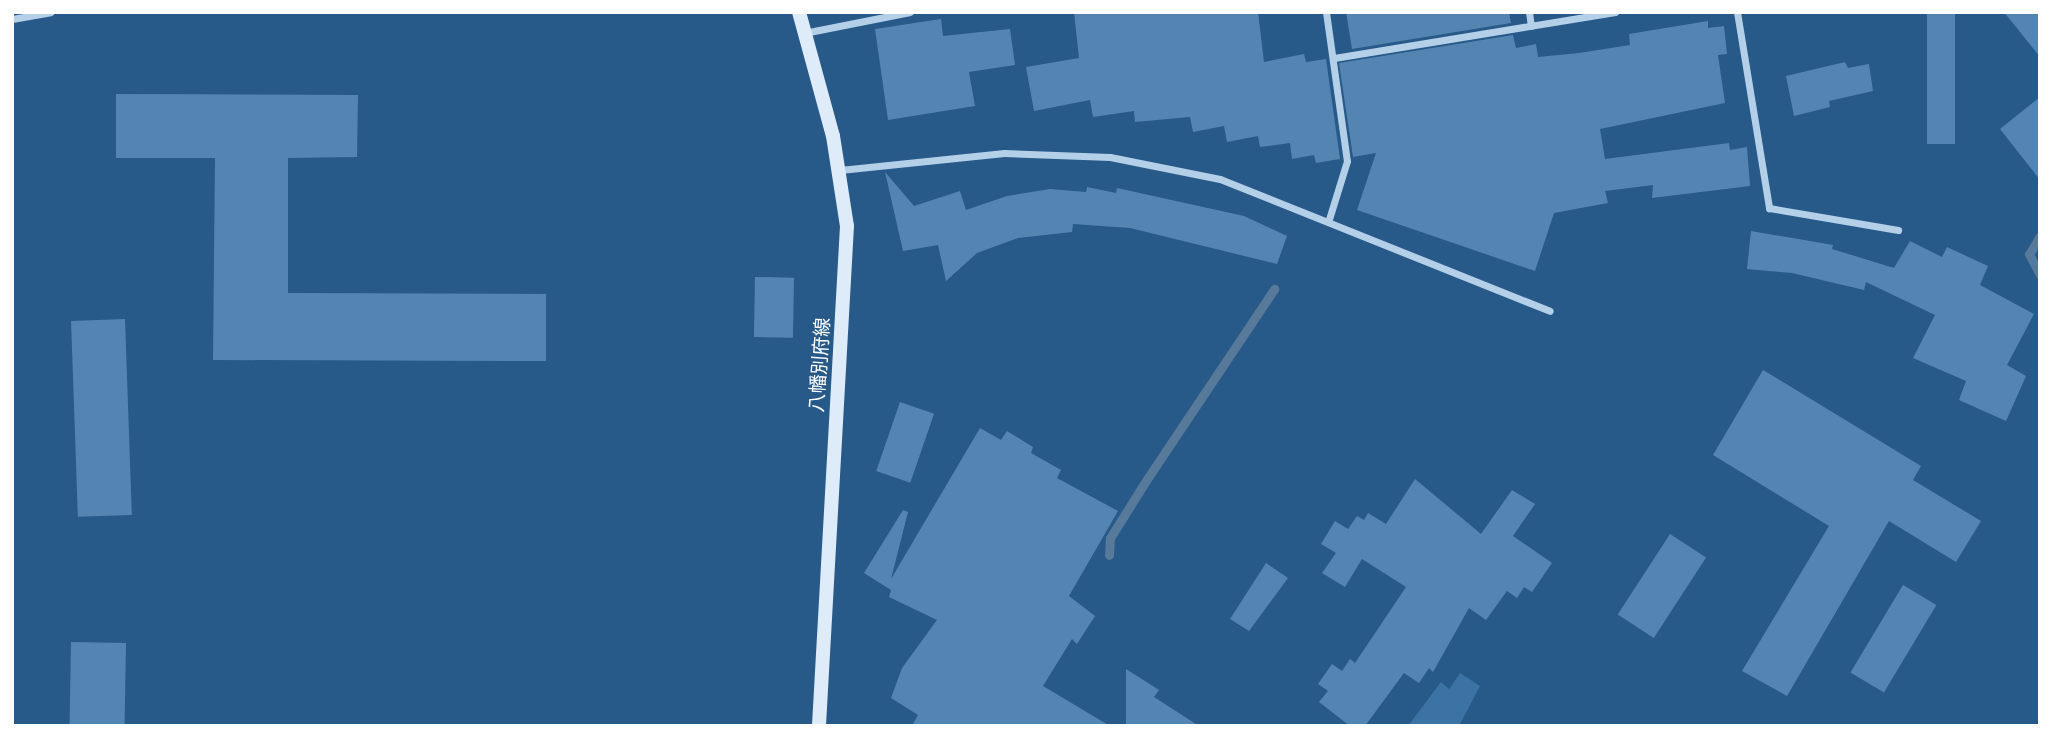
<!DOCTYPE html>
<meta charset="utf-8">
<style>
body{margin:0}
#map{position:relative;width:2052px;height:738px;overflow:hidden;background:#275989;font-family:Quicksand,"Noto Sans JP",sans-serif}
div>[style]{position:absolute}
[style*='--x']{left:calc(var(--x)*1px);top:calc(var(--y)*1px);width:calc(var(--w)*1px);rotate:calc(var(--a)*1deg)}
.green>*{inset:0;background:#3c73a5}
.stream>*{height:9px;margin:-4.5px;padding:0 4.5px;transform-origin:4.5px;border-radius:4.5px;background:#57799a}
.building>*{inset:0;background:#5485b2;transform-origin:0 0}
.street>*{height:7px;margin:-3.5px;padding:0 3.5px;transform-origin:3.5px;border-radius:3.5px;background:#b4d0e9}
.secondary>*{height:14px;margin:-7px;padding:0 7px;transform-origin:7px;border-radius:7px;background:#deebf8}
span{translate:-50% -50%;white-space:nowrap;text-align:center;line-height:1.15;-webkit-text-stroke:5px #275989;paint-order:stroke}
.street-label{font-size:19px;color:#fff}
.frame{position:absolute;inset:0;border:14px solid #fff;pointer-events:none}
</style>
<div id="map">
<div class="green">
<i style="clip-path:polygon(1460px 673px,1480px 686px,1459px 726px,1408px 726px,1441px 682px,1449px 689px)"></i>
</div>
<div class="stream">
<i style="--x:2040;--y:236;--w:21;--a:121"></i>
<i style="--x:2029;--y:254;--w:24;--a:62"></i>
<i style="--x:1109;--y:555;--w:17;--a:-87"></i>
<i style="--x:1110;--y:538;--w:70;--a:-57.9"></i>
<i style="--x:1147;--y:479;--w:229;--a:-56.2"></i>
</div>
<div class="building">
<i style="clip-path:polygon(1074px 12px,1258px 12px,1264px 62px,1304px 54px,1306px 62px,1326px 59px,1340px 159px,1316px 163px,1314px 155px,1292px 159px,1290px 143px,1260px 147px,1258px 136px,1227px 142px,1224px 126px,1193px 132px,1190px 117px,1135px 122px,1134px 111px,1093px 117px,1090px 100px,1034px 111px,1026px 67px,1079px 58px)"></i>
<i style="clip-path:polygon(1346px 12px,1509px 12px,1511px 23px,1352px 49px)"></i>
<i style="left:1927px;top:12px;width:28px;height:132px"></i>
<i style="clip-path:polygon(2004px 12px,2040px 12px,2040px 57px)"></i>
<i style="clip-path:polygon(941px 19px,943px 36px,1010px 29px,1015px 65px,969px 72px,975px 106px,888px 120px,875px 29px)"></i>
<i style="clip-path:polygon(1708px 21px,1708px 28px,1724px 26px,1727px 54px,1718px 55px,1725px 103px,1600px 129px,1605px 159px,1729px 143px,1730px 150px,1747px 147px,1750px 186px,1652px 198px,1653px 185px,1605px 191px,1608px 203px,1554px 213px,1535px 271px,1357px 210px,1376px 153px,1353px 157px,1339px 63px,1513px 35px,1516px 48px,1536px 44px,1538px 57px,1579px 53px,1630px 45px,1629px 34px)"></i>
<i style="clip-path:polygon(1845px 62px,1848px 68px,1869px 64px,1873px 91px,1829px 101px,1830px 107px,1794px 116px,1786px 76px)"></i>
<i style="clip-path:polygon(116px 94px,358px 95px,357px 157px,288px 158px,288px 293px,546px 294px,546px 361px,213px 360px,215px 158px,116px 158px)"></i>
<i style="clip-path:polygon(2040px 97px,2040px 180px,2000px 129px)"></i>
<i style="clip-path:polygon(885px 172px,914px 206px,960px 191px,966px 210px,1007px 196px,1050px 189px,1086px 192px,1087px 187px,1116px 193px,1117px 188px,1244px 216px,1287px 236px,1277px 264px,1130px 228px,1073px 224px,1072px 232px,1018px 238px,977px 253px,946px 281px,938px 245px,903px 251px)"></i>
<i style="clip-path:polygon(1751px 231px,1833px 245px,1832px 249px,1894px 268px,1910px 241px,1942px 257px,1947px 247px,1988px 266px,1980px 285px,2034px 314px,2007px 365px,2026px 376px,2006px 421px,1959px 400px,1966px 381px,1913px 358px,1935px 315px,1866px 282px,1864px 290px,1792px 273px,1747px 269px)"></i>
<i style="left:755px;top:277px;width:39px;height:60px;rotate:1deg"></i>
<i style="left:125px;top:319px;width:196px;height:54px;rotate:88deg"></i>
<i style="clip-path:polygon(1763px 370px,1921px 466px,1913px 480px,1981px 521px,1956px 562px,1889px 521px,1787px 696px,1742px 671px,1829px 526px,1713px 455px)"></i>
<i style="left:900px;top:402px;width:36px;height:73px;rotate:19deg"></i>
<i style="clip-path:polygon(980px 428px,1001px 440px,1007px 431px,1033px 447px,1031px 453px,1061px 470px,1057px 478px,1118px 511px,1069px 596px,1095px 616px,1077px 644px,1072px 639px,1043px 686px,1110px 726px,912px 726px,918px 715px,891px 698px,902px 668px,937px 620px,889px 597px,891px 590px,864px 573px,903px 510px,908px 512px,891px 579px)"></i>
<i style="clip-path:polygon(1415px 479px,1481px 534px,1512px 490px,1535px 504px,1513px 536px,1552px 563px,1532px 592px,1524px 587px,1517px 598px,1507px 591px,1486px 620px,1469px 608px,1433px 672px,1429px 668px,1419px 683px,1404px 673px,1365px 726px,1350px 726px,1319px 702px,1328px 691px,1318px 684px,1332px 664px,1342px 671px,1350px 659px,1355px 663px,1406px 587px,1362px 559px,1345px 587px,1322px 573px,1336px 553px,1321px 544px,1335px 521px,1348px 529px,1357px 516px,1364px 520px,1368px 513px,1386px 524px)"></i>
<i style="left:1670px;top:534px;width:43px;height:96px;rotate:33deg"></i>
<i style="clip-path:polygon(1266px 563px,1288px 578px,1249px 631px,1230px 619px)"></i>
<i style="left:1903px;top:585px;width:39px;height:102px;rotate:31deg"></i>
<i style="left:71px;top:642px;width:55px;height:84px;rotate:1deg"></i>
<i style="clip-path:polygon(1126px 669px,1159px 690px,1154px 697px,1199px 726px,1126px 726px)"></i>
</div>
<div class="street">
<i style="--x:1326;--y:12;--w:150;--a:82"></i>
<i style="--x:1347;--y:161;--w:61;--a:107.2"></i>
<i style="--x:1529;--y:12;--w:14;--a:82"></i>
<i style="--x:1737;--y:12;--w:199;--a:80.7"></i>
<i style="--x:1769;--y:208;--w:131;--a:9.7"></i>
<i style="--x:12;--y:19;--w:39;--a:-10"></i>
<i style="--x:804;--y:33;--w:108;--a:-11.2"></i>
<i style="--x:1334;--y:58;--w:285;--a:-9.3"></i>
<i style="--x:840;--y:170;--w:165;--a:-5.9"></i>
<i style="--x:1004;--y:153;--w:106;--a:2.2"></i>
<i style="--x:1110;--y:157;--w:112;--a:11.3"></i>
<i style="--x:1220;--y:179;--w:355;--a:21.8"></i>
</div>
<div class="secondary">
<i style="--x:799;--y:12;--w:129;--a:74.7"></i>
<i style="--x:833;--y:136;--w:91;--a:81.2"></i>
<i style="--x:847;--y:226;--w:501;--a:93.21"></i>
</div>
<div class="street-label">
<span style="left:820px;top:365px;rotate:-86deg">八幡別府線</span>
</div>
<div class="frame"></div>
</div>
